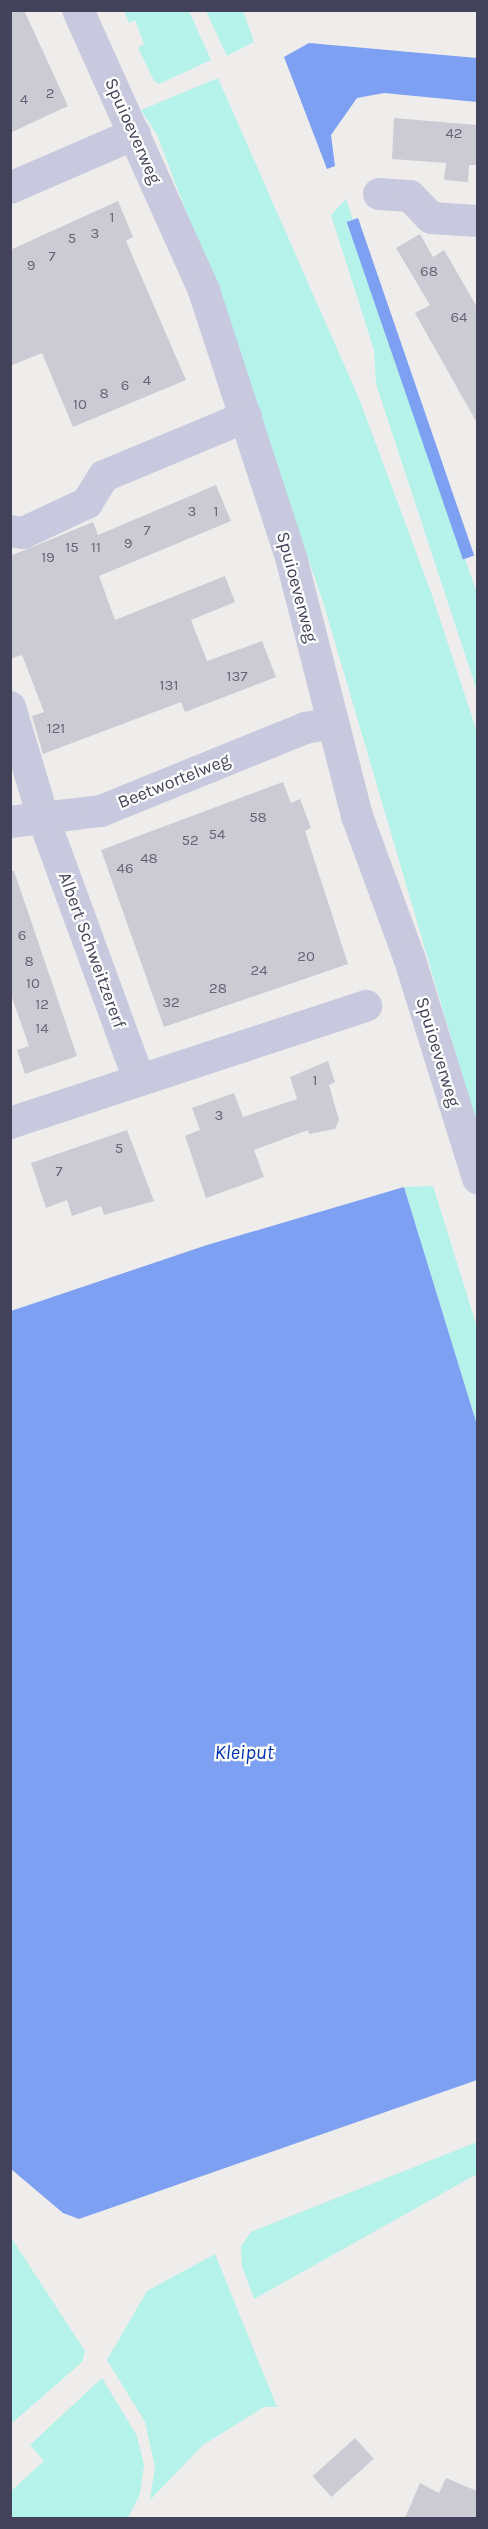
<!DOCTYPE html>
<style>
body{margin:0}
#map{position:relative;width:488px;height:2529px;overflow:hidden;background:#efedeb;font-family:Karla,sans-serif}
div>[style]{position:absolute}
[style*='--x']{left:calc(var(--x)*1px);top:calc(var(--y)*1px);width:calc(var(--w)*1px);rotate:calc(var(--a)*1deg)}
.green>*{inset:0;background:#b4f2ea}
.water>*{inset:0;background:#7da0f3;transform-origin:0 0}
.building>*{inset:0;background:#cccbd4;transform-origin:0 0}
.minor>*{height:32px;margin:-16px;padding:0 16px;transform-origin:16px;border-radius:16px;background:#c8c9de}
span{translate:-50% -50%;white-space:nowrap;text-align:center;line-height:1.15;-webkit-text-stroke:4.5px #fff;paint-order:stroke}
.number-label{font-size:15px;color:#646578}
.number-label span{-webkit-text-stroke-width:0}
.street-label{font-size:18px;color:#42435a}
.water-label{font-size:20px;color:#0034b0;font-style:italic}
.frame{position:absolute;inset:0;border:12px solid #42435a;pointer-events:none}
</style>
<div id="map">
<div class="green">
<i style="clip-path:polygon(124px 11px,189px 11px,211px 60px,159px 84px,154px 81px,138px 48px,144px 44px,135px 20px,129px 23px)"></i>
<i style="clip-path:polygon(206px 11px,243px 11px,254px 42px,227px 56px)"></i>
<i style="clip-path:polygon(218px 78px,360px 401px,432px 595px,477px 732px,477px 1126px,324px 605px,229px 324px,157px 135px,141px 110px)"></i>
<i style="clip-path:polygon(346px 199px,353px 220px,347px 223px,477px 593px,477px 691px,376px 384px,374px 350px,331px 215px)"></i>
<i style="clip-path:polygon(433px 1186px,477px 1327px,477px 1425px,404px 1187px)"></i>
<i style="clip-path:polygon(477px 2142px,477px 2174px,254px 2299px,242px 2266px,241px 2246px,251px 2232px)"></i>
<i style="clip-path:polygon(10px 2236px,85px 2351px,82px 2362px,11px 2424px)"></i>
<i style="clip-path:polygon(215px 2254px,277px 2407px,264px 2407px,203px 2445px,150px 2500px,155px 2467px,145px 2422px,107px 2360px,147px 2291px)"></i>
<i style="clip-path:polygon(102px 2378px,137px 2436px,144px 2465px,140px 2494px,128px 2518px,11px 2518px,11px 2491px,44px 2461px,30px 2445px)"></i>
</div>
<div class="water">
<i style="clip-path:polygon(309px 43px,477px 58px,477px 102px,384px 93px,357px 98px,331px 135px,335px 166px,327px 169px,284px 57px)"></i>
<i style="left:358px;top:218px;width:357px;height:12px;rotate:71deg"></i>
<i style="clip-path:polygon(404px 1187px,477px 1425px,477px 2080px,79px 2219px,63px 2213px,11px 2169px,11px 1311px,207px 1245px)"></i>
</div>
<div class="building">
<i style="clip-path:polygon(10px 10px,24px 10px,68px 106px,10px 133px)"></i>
<i style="clip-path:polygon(394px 118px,477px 125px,477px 165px,469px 165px,468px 182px,444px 180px,446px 163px,392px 159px)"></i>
<i style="clip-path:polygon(118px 201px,133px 237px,126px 241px,186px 380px,73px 427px,42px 353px,10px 366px,10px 250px)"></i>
<i style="clip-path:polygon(420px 234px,433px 257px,444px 250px,477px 307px,477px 423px,415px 313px,430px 305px,396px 248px)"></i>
<i style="clip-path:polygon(216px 485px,231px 521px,99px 576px,115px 620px,225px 576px,235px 602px,191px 620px,207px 661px,262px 641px,276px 677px,185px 712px,181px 702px,43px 754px,32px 716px,44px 712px,22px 655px,10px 659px,10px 556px,93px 522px,98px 535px)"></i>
<i style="clip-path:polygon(283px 782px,291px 803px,300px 799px,311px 828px,305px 831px,348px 964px,164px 1027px,101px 850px)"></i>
<i style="clip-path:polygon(10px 871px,14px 871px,77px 1056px,25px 1074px,17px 1050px,29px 1046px,10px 992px)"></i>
<i style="clip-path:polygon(328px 1061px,335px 1082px,329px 1085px,339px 1120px,335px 1129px,309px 1134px,308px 1130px,254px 1150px,264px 1177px,206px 1198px,185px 1136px,200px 1130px,192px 1108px,234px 1093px,243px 1117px,297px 1099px,290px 1077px)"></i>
<i style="clip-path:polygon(127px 1130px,154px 1201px,104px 1215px,101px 1206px,72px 1216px,67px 1200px,46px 1208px,31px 1163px)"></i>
<i style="left:355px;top:2438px;width:28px;height:57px;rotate:48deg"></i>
<i style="clip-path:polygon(446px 2478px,477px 2491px,477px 2518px,405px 2518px,420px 2483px,439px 2493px)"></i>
</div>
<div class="minor">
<i style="--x:78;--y:10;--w:308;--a:65.8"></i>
<i style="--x:204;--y:291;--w:284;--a:71.9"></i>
<i style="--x:292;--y:561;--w:263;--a:75.7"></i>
<i style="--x:357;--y:816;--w:150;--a:69.8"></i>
<i style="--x:409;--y:957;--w:232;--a:72.7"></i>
<i style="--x:10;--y:188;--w:136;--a:-23.4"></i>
<i style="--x:379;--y:194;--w:31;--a:4"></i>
<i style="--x:410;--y:196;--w:30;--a:46"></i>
<i style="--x:431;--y:218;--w:47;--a:3.7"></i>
<i style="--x:10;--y:531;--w:13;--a:9"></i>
<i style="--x:23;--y:533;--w:71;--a:-25.1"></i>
<i style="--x:87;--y:503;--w:32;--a:-58"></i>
<i style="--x:104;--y:476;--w:154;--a:-22.6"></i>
<i style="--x:10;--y:707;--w:118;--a:73.3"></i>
<i style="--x:44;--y:820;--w:277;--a:69.9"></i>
<i style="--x:10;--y:822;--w:92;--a:-6.9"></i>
<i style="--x:101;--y:811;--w:220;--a:-22.1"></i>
<i style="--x:305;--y:728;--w:29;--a:-10"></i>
<i style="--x:10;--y:1123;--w:375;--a:-18.2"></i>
</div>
<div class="number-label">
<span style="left:50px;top:94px">2</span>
<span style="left:24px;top:100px">4</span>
<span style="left:454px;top:134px">42</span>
<span style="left:112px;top:218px">1</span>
<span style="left:95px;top:234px">3</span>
<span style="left:72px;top:239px">5</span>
<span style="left:52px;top:257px">7</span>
<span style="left:31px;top:266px">9</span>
<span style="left:429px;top:272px">68</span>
<span style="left:459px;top:318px">64</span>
<span style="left:147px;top:381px">4</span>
<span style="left:125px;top:386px">6</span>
<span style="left:104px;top:394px">8</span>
<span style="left:80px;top:405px">10</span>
<span style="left:192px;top:512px">3</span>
<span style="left:216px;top:512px">1</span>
<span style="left:147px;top:531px">7</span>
<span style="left:128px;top:544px">9</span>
<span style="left:72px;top:548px">15</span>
<span style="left:96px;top:548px">11</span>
<span style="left:48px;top:558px">19</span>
<span style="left:237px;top:677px">137</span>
<span style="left:169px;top:686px">131</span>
<span style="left:56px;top:729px">121</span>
<span style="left:258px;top:818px">58</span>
<span style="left:217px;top:835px">54</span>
<span style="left:190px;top:841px">52</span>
<span style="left:149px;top:859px">48</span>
<span style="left:125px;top:869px">46</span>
<span style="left:22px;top:936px">6</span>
<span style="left:306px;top:957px">20</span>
<span style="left:29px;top:962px">8</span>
<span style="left:259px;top:971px">24</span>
<span style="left:33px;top:984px">10</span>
<span style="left:218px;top:989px">28</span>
<span style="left:171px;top:1003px">32</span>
<span style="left:42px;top:1005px">12</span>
<span style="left:42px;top:1029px">14</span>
<span style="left:315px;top:1081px">1</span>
<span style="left:219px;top:1116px">3</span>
<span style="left:119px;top:1149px">5</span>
<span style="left:59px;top:1172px">7</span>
</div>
<div class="street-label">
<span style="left:133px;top:131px;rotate:66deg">Spuioeverweg</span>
<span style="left:297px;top:587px;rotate:75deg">Spuioeverweg</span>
<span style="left:174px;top:781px;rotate:-22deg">Beetwortelweg</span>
<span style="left:92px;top:950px;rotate:70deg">Albert Schweitzererf</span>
<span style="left:438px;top:1052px;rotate:73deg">Spuioeverweg</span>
</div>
<div class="water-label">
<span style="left:244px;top:1752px">Kleiput</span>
</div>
<div class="frame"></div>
</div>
